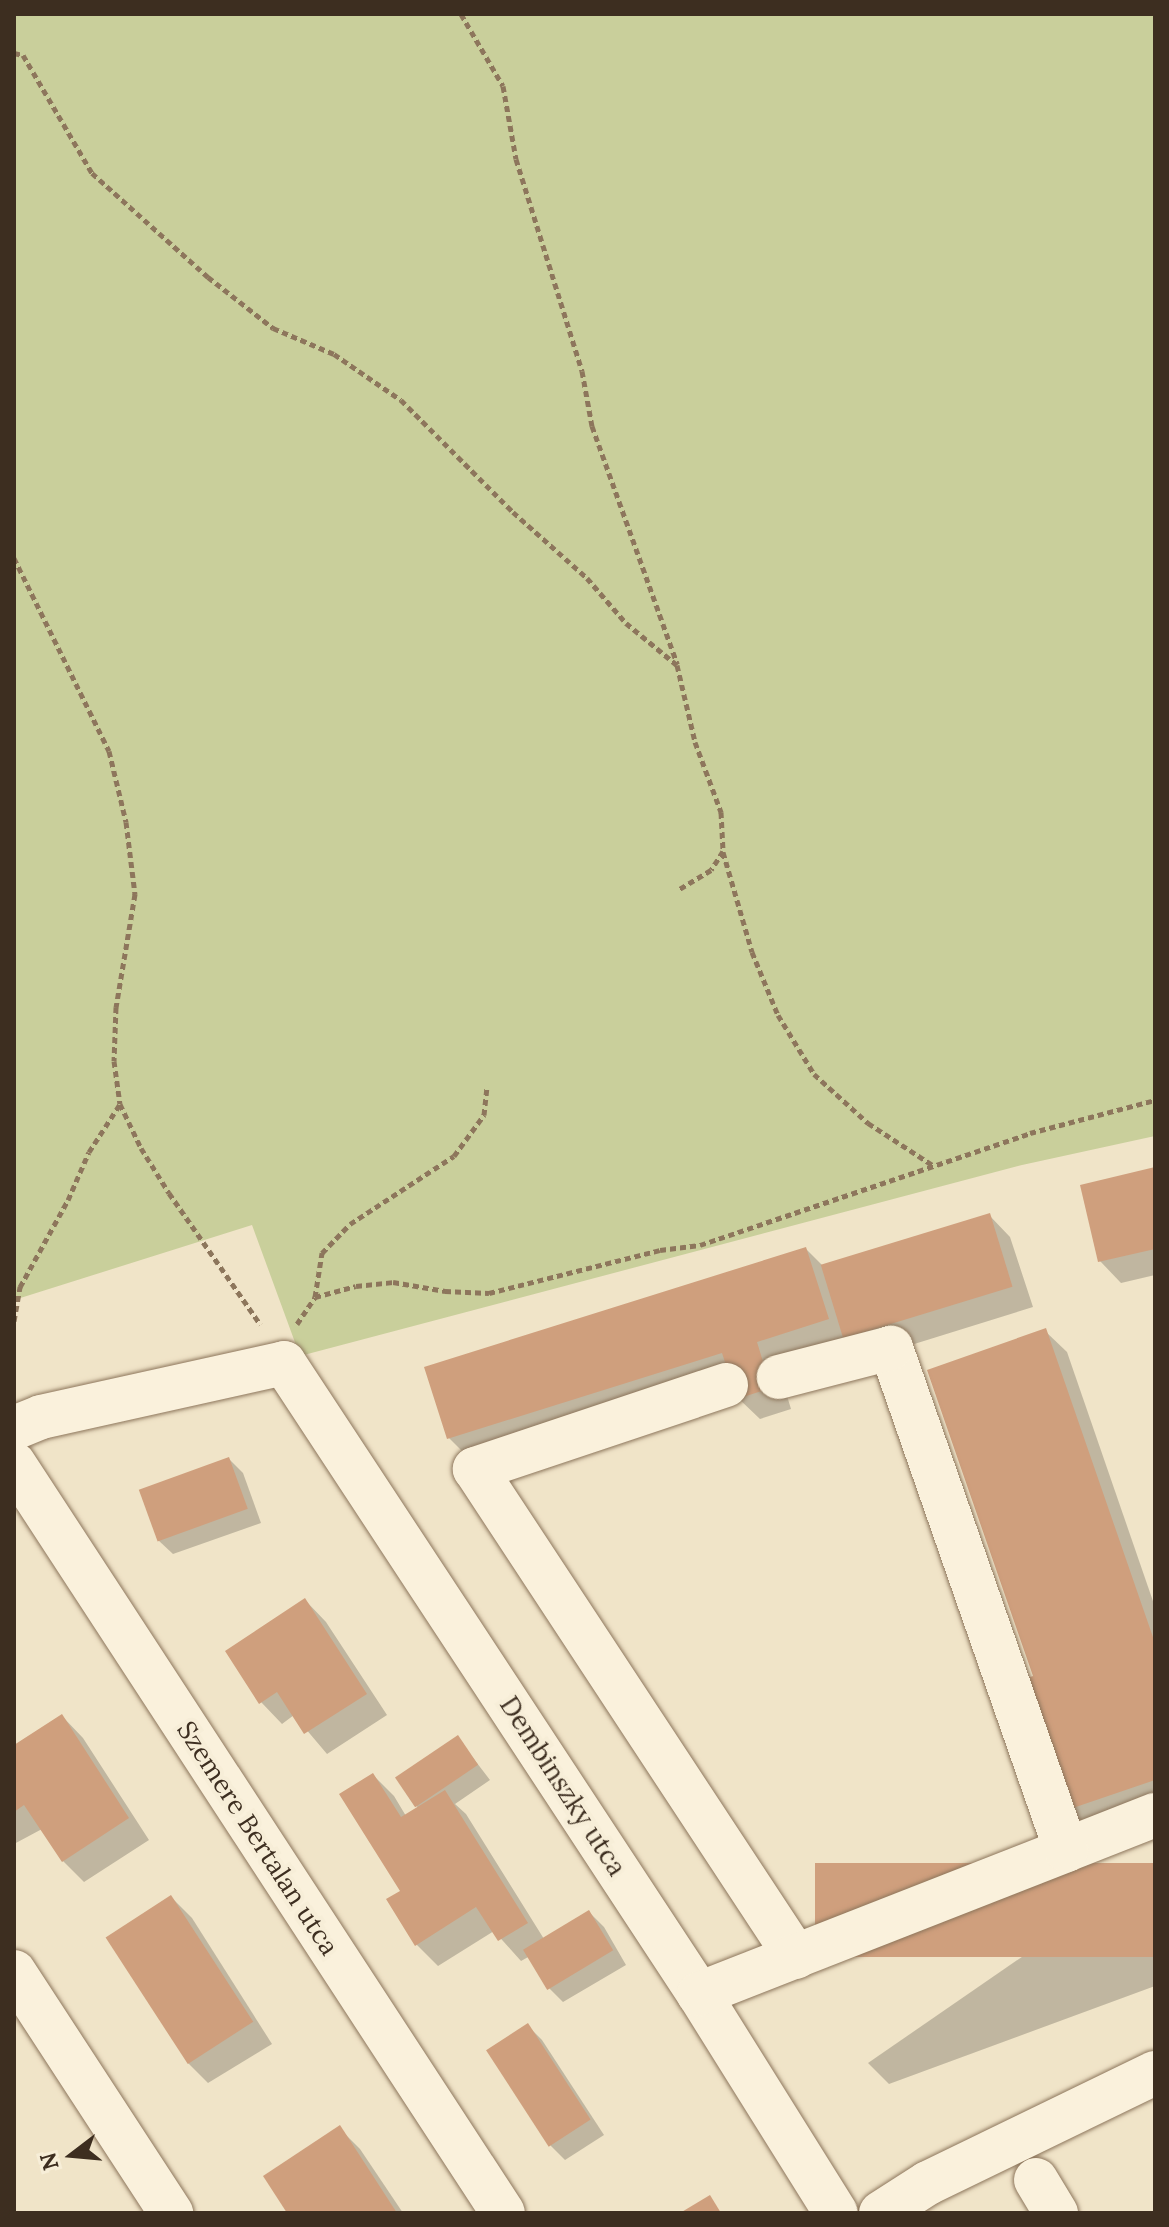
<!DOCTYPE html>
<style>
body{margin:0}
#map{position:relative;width:1169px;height:2227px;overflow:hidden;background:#f0e4c8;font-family:Lora,serif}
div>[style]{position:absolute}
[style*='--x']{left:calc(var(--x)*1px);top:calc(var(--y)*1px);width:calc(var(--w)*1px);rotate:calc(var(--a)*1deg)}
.green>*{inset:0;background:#c9cf9b}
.shadow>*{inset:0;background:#0003}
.building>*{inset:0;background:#cf9f7d;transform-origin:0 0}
.path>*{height:5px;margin-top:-2.5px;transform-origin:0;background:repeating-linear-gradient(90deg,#8d765c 0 6px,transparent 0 10px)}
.roads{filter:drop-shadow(0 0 2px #8d765c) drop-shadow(0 0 2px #8d765c)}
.minor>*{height:44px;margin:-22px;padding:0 22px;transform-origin:22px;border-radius:22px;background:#faf1dc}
span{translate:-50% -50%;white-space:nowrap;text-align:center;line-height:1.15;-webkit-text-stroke:8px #f7eed8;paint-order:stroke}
.street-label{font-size:26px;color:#3d2e20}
.frame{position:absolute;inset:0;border:16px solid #3d2e20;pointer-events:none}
.north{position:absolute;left:32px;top:2115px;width:80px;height:80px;-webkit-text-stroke:6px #f7eed8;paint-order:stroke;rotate:254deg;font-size:22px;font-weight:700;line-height:32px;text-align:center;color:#3d2e20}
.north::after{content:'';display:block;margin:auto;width:28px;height:36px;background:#3d2e20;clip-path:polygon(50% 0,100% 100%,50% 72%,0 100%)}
</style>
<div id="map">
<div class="green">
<i style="clip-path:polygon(14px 14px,1155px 14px,1155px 1136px,1022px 1165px,300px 1356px,252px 1225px,14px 1300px)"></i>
</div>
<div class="shadow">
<i style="clip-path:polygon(1155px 1169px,1155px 1275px,1121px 1283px,1100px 1261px)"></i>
<i style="clip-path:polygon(989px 1215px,1010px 1237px,1033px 1307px,866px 1359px,777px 1363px,791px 1409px,760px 1419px,738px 1398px,470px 1459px,449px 1438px,806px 1249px,824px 1267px)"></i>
<i style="clip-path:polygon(1045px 1331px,1067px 1352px,1155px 1607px,1155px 1808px,1087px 1832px,1066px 1810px)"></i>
<i style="clip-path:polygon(229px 1459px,243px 1473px,261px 1523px,173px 1554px,158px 1540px)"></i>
<i style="clip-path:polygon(305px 1600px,326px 1622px,387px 1715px,327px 1754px,294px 1715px,282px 1724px,261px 1702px)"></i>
<i style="clip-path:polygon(62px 1716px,83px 1738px,149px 1840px,84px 1882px,63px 1861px,42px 1829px,14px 1844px,14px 1748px)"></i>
<i style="clip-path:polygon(457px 1737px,490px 1780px,455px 1804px,466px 1814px,544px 1939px,589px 1912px,604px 1927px,626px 1965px,563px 2002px,549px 1988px,530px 1956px,521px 1961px,494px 1931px,438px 1966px,417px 1945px,373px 1775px,394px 1796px,406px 1816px,419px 1808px,416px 1806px)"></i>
<i style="clip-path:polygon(1155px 1865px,1155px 1986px,889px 2084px,868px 2063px)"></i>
<i style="clip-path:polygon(171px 1897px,192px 1918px,272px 2044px,208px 2083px,187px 2062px)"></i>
<i style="clip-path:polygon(528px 2026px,542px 2040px,604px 2135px,565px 2160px,551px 2146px,489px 2051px)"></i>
<i style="clip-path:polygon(339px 2128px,360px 2149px,403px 2213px,289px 2213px)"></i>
</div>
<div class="building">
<i style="clip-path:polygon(1155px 1167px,1155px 1249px,1098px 1262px,1080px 1185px)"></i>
<i style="left:990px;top:1213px;width:77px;height:177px;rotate:73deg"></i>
<i style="clip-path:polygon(806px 1247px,829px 1319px,757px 1342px,771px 1388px,737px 1399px,722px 1353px,447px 1439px,424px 1367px)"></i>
<i style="clip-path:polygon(1046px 1328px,1155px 1643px,1155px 1780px,1064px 1811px,1019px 1681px,1033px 1676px,927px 1370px)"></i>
<i style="left:229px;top:1457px;width:55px;height:96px;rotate:70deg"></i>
<i style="clip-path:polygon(305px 1598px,367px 1694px,304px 1734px,277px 1692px,259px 1704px,225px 1651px)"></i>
<i style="clip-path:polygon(62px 1714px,129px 1818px,62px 1862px,24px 1805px,14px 1812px,14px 1745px)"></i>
<i style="left:458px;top:1735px;width:36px;height:76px;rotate:56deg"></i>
<i style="clip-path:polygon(373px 1773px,401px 1817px,445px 1790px,528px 1923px,498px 1941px,476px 1907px,415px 1946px,386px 1899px,400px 1891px,339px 1794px)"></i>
<i style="left:1155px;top:1863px;width:94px;height:340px;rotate:90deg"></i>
<i style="left:171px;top:1895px;width:151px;height:78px;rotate:57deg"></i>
<i style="left:589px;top:1910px;width:47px;height:77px;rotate:59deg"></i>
<i style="left:528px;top:2023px;width:115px;height:50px;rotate:57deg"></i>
<i style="clip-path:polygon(340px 2125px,397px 2213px,287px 2213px,263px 2176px)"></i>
<i style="clip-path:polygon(710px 2195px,721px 2213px,680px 2213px)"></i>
</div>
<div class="path">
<i style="--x:461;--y:14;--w:83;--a:59.7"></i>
<i style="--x:503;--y:86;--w:74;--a:79.9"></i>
<i style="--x:516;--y:159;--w:222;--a:72.7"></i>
<i style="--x:582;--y:371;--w:56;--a:79.7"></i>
<i style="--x:592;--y:426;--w:253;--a:70.3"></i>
<i style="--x:14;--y:53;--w:9;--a:13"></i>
<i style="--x:23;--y:55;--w:137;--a:59.7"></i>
<i style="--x:92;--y:173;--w:156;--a:41.9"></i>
<i style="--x:208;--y:277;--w:83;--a:38.1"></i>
<i style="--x:273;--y:328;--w:66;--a:23.1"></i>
<i style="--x:334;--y:354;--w:81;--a:34.5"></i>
<i style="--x:401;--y:400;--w:158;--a:45"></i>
<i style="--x:513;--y:512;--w:99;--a:41.7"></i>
<i style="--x:587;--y:578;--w:60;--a:49.1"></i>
<i style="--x:626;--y:623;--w:66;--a:39.5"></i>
<i style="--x:677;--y:665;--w:79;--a:76.8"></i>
<i style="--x:695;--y:742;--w:75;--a:69.6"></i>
<i style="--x:721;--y:812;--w:39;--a:87"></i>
<i style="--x:723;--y:851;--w:22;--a:122"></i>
<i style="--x:711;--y:870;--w:37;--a:149"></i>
<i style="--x:14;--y:558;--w:215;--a:63.8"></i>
<i style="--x:109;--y:751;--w:73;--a:76.5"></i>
<i style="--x:126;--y:822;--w:73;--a:82.9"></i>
<i style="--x:135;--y:894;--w:115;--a:99.5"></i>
<i style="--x:116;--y:1007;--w:54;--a:92.1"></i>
<i style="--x:114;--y:1061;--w:43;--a:82.1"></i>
<i style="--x:120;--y:1104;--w:49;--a:64.5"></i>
<i style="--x:141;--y:1148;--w:53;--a:58.1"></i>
<i style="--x:169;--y:1193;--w:160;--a:55.2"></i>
<i style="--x:723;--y:852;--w:104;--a:73.8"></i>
<i style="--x:752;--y:952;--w:68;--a:67.6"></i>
<i style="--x:778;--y:1015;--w:69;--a:58.6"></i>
<i style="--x:814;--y:1074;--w:73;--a:42.2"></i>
<i style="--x:868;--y:1123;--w:79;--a:33.1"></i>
<i style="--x:315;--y:1297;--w:45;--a:-81"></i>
<i style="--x:322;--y:1253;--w:40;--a:-46"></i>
<i style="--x:350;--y:1224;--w:124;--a:-33.2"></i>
<i style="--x:454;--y:1156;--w:51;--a:-53.8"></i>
<i style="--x:484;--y:1115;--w:27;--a:-84"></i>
<i style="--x:14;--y:1321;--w:35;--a:-80"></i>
<i style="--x:20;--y:1287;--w:99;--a:-61.1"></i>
<i style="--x:68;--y:1200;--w:52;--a:-66.4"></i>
<i style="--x:89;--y:1152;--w:57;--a:-57.1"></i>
<i style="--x:297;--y:1324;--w:32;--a:-56"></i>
<i style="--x:315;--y:1297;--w:42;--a:-15"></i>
<i style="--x:356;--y:1286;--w:37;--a:-6"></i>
<i style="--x:393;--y:1282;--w:53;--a:9.8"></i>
<i style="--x:445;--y:1291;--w:44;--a:2.6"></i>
<i style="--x:489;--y:1293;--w:176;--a:-14.1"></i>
<i style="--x:660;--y:1250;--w:40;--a:-7.1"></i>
<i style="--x:700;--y:1245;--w:348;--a:-18.7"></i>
<i style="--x:1030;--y:1133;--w:129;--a:-14.8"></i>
</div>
<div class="roads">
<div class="minor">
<i style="--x:726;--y:1385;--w:265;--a:161.5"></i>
<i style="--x:475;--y:1469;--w:584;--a:56.66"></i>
<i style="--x:14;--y:1428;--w:29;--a:-22"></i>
<i style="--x:41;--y:1417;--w:249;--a:-12.5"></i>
<i style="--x:284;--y:1363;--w:755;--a:56.67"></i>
<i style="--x:699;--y:1994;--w:258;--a:58"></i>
<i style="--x:14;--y:1464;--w:894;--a:56.86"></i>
<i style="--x:1066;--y:1850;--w:96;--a:-21.5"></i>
<i style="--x:14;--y:1972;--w:288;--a:56.9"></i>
<i style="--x:699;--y:1994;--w:394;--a:-21.4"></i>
<i style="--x:1066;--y:1850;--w:532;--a:-109.22"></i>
<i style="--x:891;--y:1348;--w:116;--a:165.5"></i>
<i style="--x:1036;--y:2180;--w:39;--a:59"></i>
<i style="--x:881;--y:2213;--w:56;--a:-32.6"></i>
<i style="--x:928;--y:2183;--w:252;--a:-25.9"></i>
</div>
</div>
<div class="street-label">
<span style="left:563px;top:1786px;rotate:57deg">Dembinszky utca</span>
<span style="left:258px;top:1838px;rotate:57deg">Szemere Bertalan utca</span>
</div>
<div class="frame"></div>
<div class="north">N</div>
</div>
